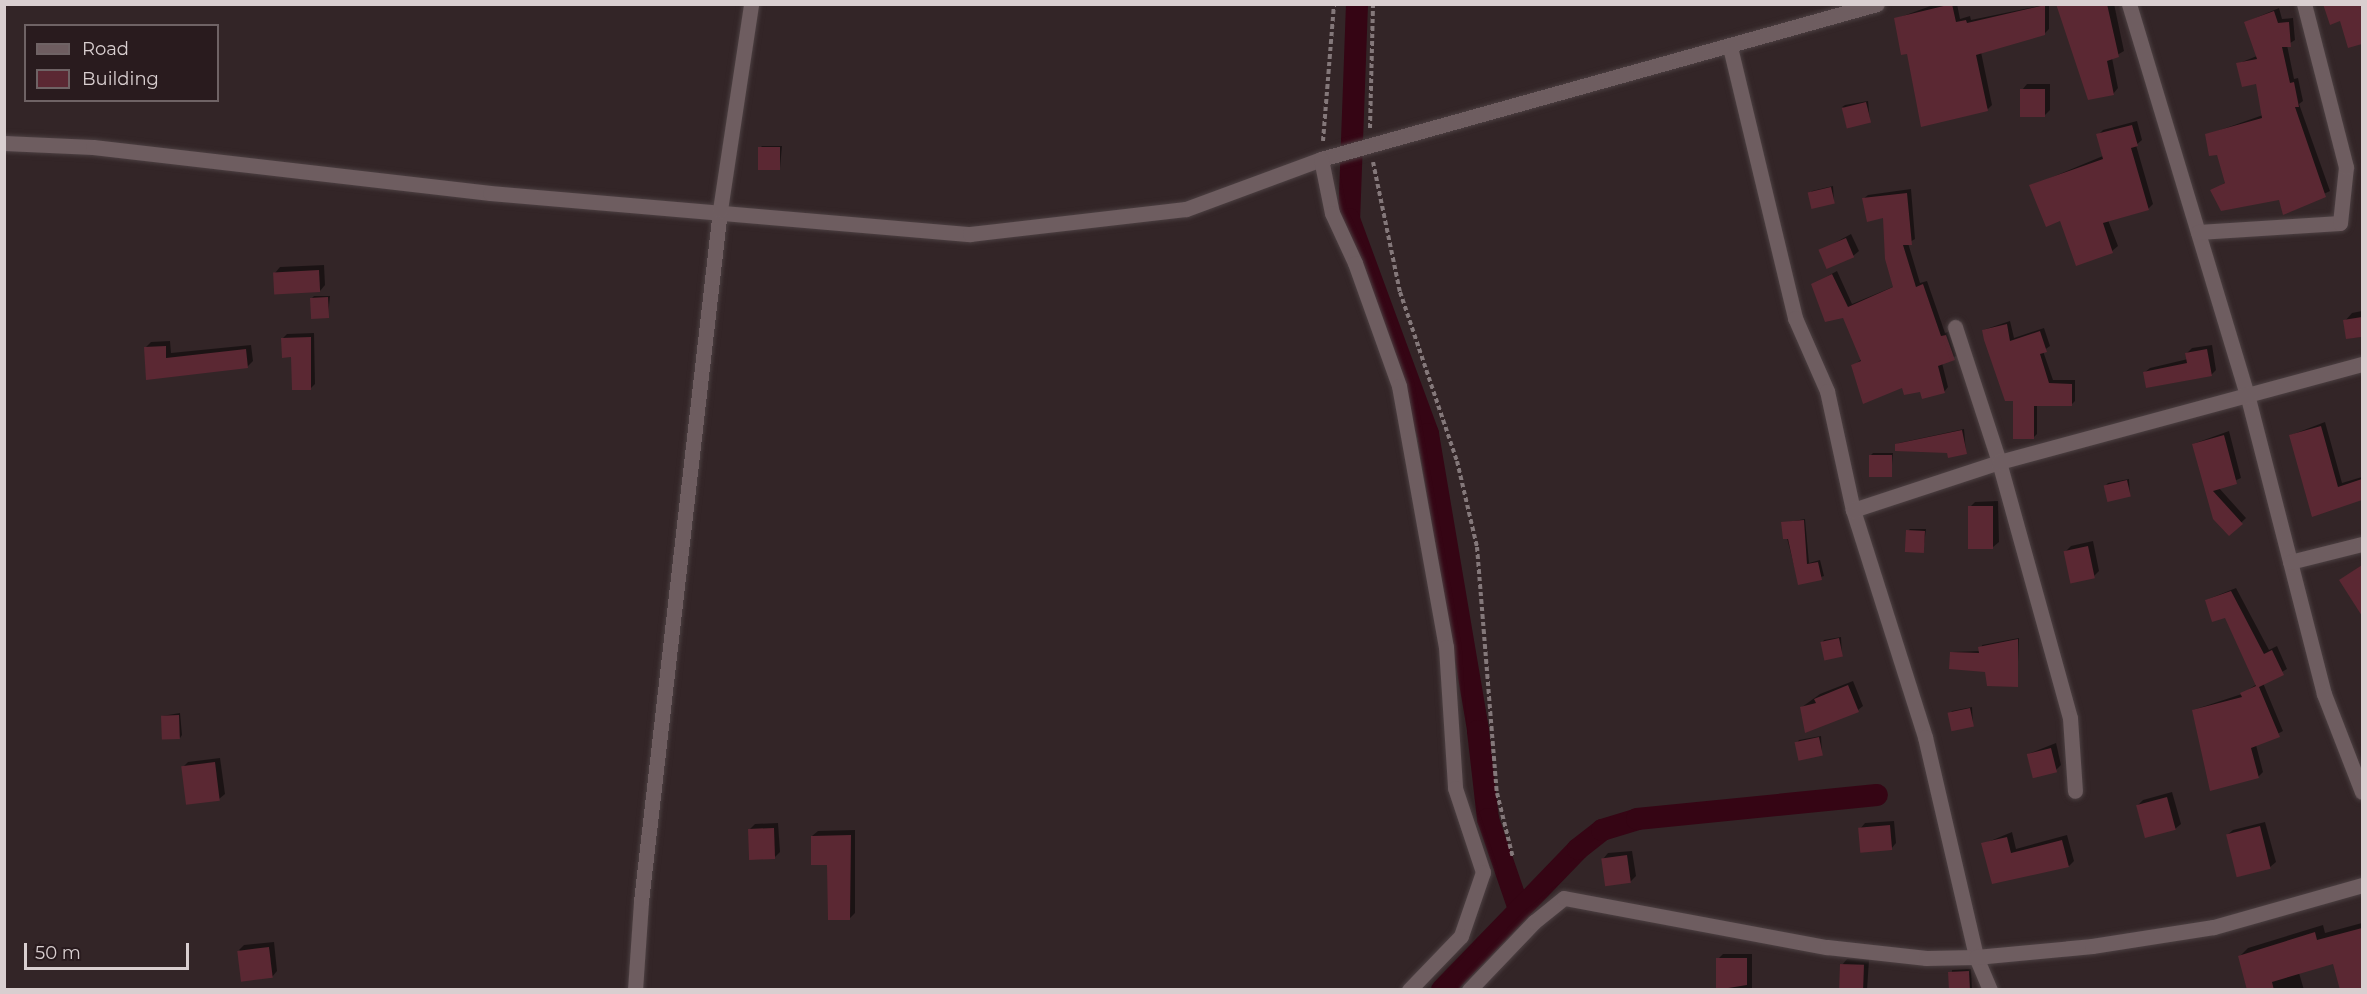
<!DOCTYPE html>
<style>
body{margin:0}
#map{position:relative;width:2367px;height:994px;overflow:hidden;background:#332527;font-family:Montserrat,sans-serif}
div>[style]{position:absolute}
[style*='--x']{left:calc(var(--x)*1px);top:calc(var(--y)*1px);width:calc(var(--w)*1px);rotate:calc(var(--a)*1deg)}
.shadow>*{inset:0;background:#0007}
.canal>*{height:22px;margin:-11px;padding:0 11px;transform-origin:11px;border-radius:11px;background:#350514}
.building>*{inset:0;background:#5b2833;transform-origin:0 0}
.path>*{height:4px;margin-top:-2px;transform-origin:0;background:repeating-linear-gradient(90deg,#84787a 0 4.5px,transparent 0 7.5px)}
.roads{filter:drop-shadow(0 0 2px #4c4042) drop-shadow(0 0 2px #4c4042)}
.street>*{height:15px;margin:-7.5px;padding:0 7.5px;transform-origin:7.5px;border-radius:7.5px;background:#6e5d60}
span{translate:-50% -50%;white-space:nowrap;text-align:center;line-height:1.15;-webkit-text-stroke:6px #291b1e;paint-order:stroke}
.frame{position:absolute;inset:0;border:6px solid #d9cfd0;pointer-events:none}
.legend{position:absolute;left:24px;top:24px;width:195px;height:78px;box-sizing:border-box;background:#291b1e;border:2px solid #6f6365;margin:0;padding:8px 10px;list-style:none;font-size:18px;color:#d9cfd0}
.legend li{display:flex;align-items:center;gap:12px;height:30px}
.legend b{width:30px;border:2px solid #6f6365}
.scale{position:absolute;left:24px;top:943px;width:165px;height:27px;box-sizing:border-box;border:3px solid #d9cfd0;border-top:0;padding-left:8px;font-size:18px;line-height:21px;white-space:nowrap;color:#d9cfd0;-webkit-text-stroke:4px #291b1e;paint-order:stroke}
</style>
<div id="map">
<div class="shadow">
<i style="clip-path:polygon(1936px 4px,1957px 4px,1960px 19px,1970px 16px,1971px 20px,2049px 4px,2049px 29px,2044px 34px,1981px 52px,1992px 105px,1988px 109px,1908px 52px,1895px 19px)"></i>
<i style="clip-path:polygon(2058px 4px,2114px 4px,2124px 51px,2112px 58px,2118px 88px,2113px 94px)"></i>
<i style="clip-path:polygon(2325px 4px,2362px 4px,2362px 42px,2349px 46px,2341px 19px)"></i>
<i style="clip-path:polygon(2279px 8px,2282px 19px,2293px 18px,2295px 40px,2287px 45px,2294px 79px,2298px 78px,2303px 101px,2299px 104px,2330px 191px,2284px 213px,2280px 199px,2212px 191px,2226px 182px,2218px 153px,2206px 135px,2263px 115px,2257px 82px,2237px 64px,2257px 56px,2246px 22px)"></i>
<i style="clip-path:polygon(2027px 84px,2050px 84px,2050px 110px,2044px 116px,2022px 90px)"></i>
<i style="clip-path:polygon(1868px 101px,1870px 121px,1842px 107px,1845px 105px)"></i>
<i style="clip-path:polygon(2137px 121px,2142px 140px,2136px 145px,2153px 204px,2148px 209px,2108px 220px,2118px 246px,2112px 251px,2061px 219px,2031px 186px,2103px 156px,2098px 135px,2103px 130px)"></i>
<i style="clip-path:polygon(762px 146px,782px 146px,780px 168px,760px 148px)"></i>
<i style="clip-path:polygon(1833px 186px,1834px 203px,1810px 193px,1812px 191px)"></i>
<i style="clip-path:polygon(1911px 189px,1915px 239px,1908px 243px,1920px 283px,1927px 281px,1945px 333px,1950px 331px,1958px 355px,1942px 363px,1948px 387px,1944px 392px,1904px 386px,1864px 402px,1853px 366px,1862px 359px,1843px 316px,1813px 284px,1837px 271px,1852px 304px,1895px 286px,1884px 217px,1863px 199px,1868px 195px)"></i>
<i style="clip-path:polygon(1851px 234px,1859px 251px,1853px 256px,1820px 251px)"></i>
<i style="clip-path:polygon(324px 265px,325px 285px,320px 291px,275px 273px,280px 267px)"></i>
<i style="clip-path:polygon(314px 296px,330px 296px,328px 316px,312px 298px)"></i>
<i style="clip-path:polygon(2362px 311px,2362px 337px,2347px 338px,2345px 321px,2352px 313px)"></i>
<i style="clip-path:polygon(2010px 321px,2014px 338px,2044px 328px,2050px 346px,2043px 351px,2053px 380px,2075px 380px,2075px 401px,2071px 405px,2037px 404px,2037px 434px,2033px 438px,1983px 330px)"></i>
<i style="clip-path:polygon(314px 333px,315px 384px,311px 388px,283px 338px,287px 334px)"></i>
<i style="clip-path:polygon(170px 341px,171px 353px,251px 345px,253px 361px,247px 367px,148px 378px,146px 347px,151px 342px)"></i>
<i style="clip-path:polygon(2212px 345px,2216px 370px,2211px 375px,2144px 373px,2150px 368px,2188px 359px,2187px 353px,2192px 348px)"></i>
<i style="clip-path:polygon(2325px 422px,2342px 483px,2362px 477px,2362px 499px,2313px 515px,2291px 435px)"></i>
<i style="clip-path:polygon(1964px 429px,1966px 452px,1896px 445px,1899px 443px)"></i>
<i style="clip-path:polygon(2229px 431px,2241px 478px,2219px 488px,2246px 518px,2229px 534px,2193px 444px)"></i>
<i style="clip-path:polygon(1873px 453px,1893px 453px,1891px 476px,1870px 456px)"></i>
<i style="clip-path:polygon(2129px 479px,2130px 496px,2105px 486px,2108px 483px)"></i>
<i style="clip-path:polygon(1998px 501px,1999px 542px,1993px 547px,1970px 507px,1975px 502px)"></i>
<i style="clip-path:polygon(1805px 519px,1809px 563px,1820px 560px,1824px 576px,1799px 584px,1783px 523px)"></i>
<i style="clip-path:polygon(1910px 529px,1926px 529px,1923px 551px,1908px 531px)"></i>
<i style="clip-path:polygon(2093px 541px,2099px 571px,2094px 576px,2066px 551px,2071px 546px)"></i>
<i style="clip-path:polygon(2362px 565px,2362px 606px,2341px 580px)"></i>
<i style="clip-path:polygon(2236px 588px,2269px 650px,2277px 646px,2287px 669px,2263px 683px,2283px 731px,2256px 745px,2263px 772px,2258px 777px,2193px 710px,2242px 694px,2257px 684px,2225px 616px,2206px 600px)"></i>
<i style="clip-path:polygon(1841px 637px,1842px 656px,1822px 643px,1824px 640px)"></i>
<i style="clip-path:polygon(2019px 638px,2017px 686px,1952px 652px,1981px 651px,1982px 645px)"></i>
<i style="clip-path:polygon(1853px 681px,1863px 706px,1858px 710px,1802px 707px,1820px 694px)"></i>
<i style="clip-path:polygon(1972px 707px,1973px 726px,1950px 714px,1952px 711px)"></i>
<i style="clip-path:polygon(180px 713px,182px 735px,180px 738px,162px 716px)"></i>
<i style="clip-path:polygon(1821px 736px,1822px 754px,1797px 743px,1799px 740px)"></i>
<i style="clip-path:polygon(2056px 743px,2061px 765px,2056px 770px,2028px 754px)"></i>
<i style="clip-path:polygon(220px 758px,225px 794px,219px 799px,183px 767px,188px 762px)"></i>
<i style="clip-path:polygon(2172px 792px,2181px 824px,2175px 829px,2138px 805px,2143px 800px)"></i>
<i style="clip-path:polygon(1894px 821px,1896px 843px,1891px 849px,1860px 829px,1865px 823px)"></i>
<i style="clip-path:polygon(2265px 822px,2276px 862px,2270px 867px,2227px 835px,2233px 830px)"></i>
<i style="clip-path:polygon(778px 823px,780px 852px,774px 858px,750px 829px,755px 824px)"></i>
<i style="clip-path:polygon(855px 830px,855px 913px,849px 919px,828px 863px,812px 836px,818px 831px)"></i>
<i style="clip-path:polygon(2012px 832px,2016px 849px,2067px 835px,2074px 861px,2069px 866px,1993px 882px,1983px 844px)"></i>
<i style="clip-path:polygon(1632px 851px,1636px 876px,1630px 882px,1603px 859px,1608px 853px)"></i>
<i style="clip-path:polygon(2362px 923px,2362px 990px,2341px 990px,2334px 963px,2299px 973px,2304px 990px,2249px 990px,2240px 956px,2248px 948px,2323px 925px,2325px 933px)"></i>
<i style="clip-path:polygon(274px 942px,277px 971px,272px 977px,239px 950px,244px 945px)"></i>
<i style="clip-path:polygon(1723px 954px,1752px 954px,1752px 990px,1717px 990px,1718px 959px)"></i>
<i style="clip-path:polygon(1847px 959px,1869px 960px,1867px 990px,1841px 990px,1842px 965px)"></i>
<i style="clip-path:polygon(1971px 969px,1972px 990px,1951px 990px,1952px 970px)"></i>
</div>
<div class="canal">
<i style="--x:1357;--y:4;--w:215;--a:92.1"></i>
<i style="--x:1349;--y:219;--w:229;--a:69.8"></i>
<i style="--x:1428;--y:434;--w:301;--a:80.4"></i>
<i style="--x:1478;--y:731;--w:89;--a:83.5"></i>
<i style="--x:1488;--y:819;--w:95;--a:71"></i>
<i style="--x:1442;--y:990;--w:196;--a:-46"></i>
<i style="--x:1578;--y:849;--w:31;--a:-38"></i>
<i style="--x:1602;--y:830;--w:37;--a:-17"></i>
<i style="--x:1637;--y:819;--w:241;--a:-5.7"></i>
</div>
<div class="building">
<i style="clip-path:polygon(1952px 4px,1956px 22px,1966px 20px,1967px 23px,2045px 5px,2045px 35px,1976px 55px,1988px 111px,1921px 127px,1907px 54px,1901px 55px,1894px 18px)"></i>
<i style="clip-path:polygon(2056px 4px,2107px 4px,2119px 57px,2107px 61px,2114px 95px,2088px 100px)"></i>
<i style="clip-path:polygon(2323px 4px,2362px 4px,2362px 44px,2348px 48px,2340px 21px,2330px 25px)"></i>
<i style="clip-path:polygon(2274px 11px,2278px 23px,2289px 22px,2291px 47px,2282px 47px,2290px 83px,2294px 82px,2299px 107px,2295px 107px,2326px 197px,2283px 215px,2279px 200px,2221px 211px,2210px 190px,2225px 183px,2217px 155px,2209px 156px,2205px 134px,2262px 118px,2256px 84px,2242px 87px,2236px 63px,2257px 59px,2244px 22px)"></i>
<i style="left:2020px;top:89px;width:25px;height:28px"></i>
<i style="left:1866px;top:102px;width:21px;height:25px;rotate:76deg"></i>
<i style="clip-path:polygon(2132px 125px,2138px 146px,2131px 148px,2149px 210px,2103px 223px,2113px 253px,2076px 266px,2060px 221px,2046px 227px,2029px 185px,2103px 159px,2096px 134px)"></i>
<i style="left:780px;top:147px;width:23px;height:22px;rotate:90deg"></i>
<i style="left:1831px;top:187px;width:17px;height:24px;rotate:77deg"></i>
<i style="clip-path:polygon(1907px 193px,1912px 245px,1903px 245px,1916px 287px,1923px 284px,1941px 336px,1946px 335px,1955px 360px,1938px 366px,1945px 393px,1922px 399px,1920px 392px,1904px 395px,1902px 388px,1863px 404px,1851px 365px,1861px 361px,1843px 318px,1825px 322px,1811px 284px,1832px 274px,1848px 307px,1893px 287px,1885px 259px,1883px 218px,1867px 222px,1862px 198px)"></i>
<i style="left:1846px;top:238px;width:21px;height:30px;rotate:67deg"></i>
<i style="left:319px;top:270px;width:22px;height:46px;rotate:87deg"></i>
<i style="left:328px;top:297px;width:21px;height:18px;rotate:87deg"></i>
<i style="clip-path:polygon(2362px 317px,2362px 337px,2346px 339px,2343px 320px)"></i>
<i style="clip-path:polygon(2007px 324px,2010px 341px,2040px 331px,2047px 352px,2040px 354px,2049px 383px,2072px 384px,2072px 406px,2034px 406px,2034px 439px,2013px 439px,2013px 401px,2005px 401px,1984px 340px,1982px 330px)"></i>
<i style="clip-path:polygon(311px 337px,311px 390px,292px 390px,291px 357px,282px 358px,281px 338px)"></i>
<i style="clip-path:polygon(166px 346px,166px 358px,246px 349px,248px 368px,146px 380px,144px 347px)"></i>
<i style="clip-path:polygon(2207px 349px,2212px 376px,2146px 388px,2143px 372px,2187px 363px,2185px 353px)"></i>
<i style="clip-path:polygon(2321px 426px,2338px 487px,2362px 479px,2362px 500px,2312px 517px,2289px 435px)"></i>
<i style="clip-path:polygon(1962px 430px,1967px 454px,1948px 458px,1947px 453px,1895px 451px,1895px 444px)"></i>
<i style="clip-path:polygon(2224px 435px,2237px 484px,2213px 491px,2243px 524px,2229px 536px,2213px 519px,2192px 444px)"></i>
<i style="left:1869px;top:455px;width:23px;height:22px"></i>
<i style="left:2127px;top:480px;width:17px;height:24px;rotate:77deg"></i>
<i style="left:1968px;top:506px;width:25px;height:43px"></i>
<i style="clip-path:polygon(1804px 520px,1807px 564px,1818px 562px,1822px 580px,1798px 585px,1788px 539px,1783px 539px,1781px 522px)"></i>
<i style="left:1906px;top:530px;width:19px;height:22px;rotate:3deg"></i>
<i style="left:2088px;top:546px;width:33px;height:25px;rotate:78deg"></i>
<i style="clip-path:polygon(2362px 565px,2362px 616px,2339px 580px)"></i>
<i style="clip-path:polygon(2231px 591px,2264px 654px,2272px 650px,2284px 675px,2259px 687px,2280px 737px,2251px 748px,2259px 778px,2210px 791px,2192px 710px,2242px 697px,2240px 693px,2256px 686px,2225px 618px,2212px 622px,2205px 600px)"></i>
<i style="left:1839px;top:638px;width:19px;height:19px;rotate:78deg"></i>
<i style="clip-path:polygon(2018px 639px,2018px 687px,1987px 686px,1985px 672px,1949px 669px,1950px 652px,1979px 653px,1978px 647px)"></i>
<i style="clip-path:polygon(1848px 685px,1859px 712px,1805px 733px,1800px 707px,1816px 703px,1814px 699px)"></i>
<i style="left:1970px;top:708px;width:19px;height:23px;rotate:78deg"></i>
<i style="left:179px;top:715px;width:24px;height:18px;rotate:88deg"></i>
<i style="left:1819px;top:737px;width:19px;height:25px;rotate:78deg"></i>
<i style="left:2051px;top:748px;width:25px;height:25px;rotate:76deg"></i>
<i style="left:215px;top:762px;width:39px;height:34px;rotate:83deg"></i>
<i style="left:2167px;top:797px;width:34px;height:32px;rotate:75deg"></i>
<i style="left:1890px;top:825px;width:25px;height:32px;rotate:85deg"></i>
<i style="left:2260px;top:826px;width:44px;height:35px;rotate:76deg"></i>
<i style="left:774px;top:828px;width:31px;height:26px;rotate:88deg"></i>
<i style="clip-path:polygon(851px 835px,850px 920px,828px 920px,827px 865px,811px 865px,811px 836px)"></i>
<i style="clip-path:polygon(2007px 837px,2011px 853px,2062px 840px,2069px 867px,1992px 884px,1981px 843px)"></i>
<i style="left:1627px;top:855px;width:28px;height:26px;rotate:82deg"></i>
<i style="clip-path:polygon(2362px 928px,2362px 990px,2340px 990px,2333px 964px,2272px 982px,2274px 990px,2247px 990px,2238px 956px,2315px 932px,2317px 940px)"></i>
<i style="left:269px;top:947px;width:31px;height:32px;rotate:83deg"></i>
<i style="clip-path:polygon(1716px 958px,1747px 958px,1747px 985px,1716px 990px)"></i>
<i style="left:1840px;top:964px;width:24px;height:26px;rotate:2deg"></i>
<i style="left:1969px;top:971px;width:19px;height:21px;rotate:87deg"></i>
</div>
<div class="path">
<i style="--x:1370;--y:128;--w:124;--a:-88.6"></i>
<i style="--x:1323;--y:141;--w:137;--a:-85.4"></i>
<i style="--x:1373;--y:162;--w:133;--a:78.3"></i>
<i style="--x:1400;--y:292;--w:178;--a:71.4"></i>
<i style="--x:1457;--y:461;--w:88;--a:76.9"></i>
<i style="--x:1477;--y:547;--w:247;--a:85.4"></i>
<i style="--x:1497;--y:793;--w:67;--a:76.2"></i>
</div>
<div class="roads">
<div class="street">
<i style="--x:2129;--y:4;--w:407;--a:73.2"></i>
<i style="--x:2247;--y:394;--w:310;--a:75.6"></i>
<i style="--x:2324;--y:694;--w:105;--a:68.8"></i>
<i style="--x:1730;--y:47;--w:279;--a:76.5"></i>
<i style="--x:1795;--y:318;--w:80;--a:66.3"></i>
<i style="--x:1827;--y:391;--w:122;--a:77.7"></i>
<i style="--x:1853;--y:510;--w:238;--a:72.4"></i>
<i style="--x:1925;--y:737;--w:226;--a:76.9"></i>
<i style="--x:1976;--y:957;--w:36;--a:67"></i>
<i style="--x:4;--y:143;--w:89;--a:2.6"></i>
<i style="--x:93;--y:147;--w:400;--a:6.6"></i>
<i style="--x:490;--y:193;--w:482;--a:4.9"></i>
<i style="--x:970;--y:234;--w:217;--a:-6.6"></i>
<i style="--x:1186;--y:209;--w:144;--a:-20.3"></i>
<i style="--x:1321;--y:159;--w:577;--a:-15.58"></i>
<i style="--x:1321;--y:159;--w:55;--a:78.5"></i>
<i style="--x:1332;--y:213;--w:55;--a:65.3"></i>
<i style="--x:1355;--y:263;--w:131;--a:70.3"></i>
<i style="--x:1399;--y:386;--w:265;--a:79.8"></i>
<i style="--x:1446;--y:647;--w:141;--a:86.3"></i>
<i style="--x:1455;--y:788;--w:89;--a:71.6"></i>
<i style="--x:1483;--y:872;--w:68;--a:109"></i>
<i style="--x:1461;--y:936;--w:75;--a:133.9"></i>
<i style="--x:2198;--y:232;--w:142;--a:-3.6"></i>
<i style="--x:2340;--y:223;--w:56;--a:-83.9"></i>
<i style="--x:2346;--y:167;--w:168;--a:-104.4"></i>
<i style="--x:1955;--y:327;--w:142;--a:71.9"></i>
<i style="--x:1999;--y:462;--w:266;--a:74.5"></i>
<i style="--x:2070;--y:718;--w:73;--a:86.1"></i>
<i style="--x:1853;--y:510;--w:154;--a:-18.2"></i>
<i style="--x:1999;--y:462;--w:376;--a:-15.1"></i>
<i style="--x:2290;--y:562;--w:74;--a:-14"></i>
<i style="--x:635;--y:990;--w:89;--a:-86.1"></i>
<i style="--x:641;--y:901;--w:696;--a:-83.48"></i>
<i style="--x:720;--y:210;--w:208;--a:-81.4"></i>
<i style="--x:1469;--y:990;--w:94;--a:-46.3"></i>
<i style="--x:1534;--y:922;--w:38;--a:-39"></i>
<i style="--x:1564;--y:898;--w:268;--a:10.6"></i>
<i style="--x:1827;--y:947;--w:100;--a:6.3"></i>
<i style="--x:1926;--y:958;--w:50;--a:-1.1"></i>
<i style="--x:1976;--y:957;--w:117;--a:-5.4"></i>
<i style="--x:2092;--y:946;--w:123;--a:-8.9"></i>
<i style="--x:2214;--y:927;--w:154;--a:-15.8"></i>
</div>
</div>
<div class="frame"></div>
<ul class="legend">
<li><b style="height:8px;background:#6e5d60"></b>Road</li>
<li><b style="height:16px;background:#5b2833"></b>Building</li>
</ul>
<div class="scale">50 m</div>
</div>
